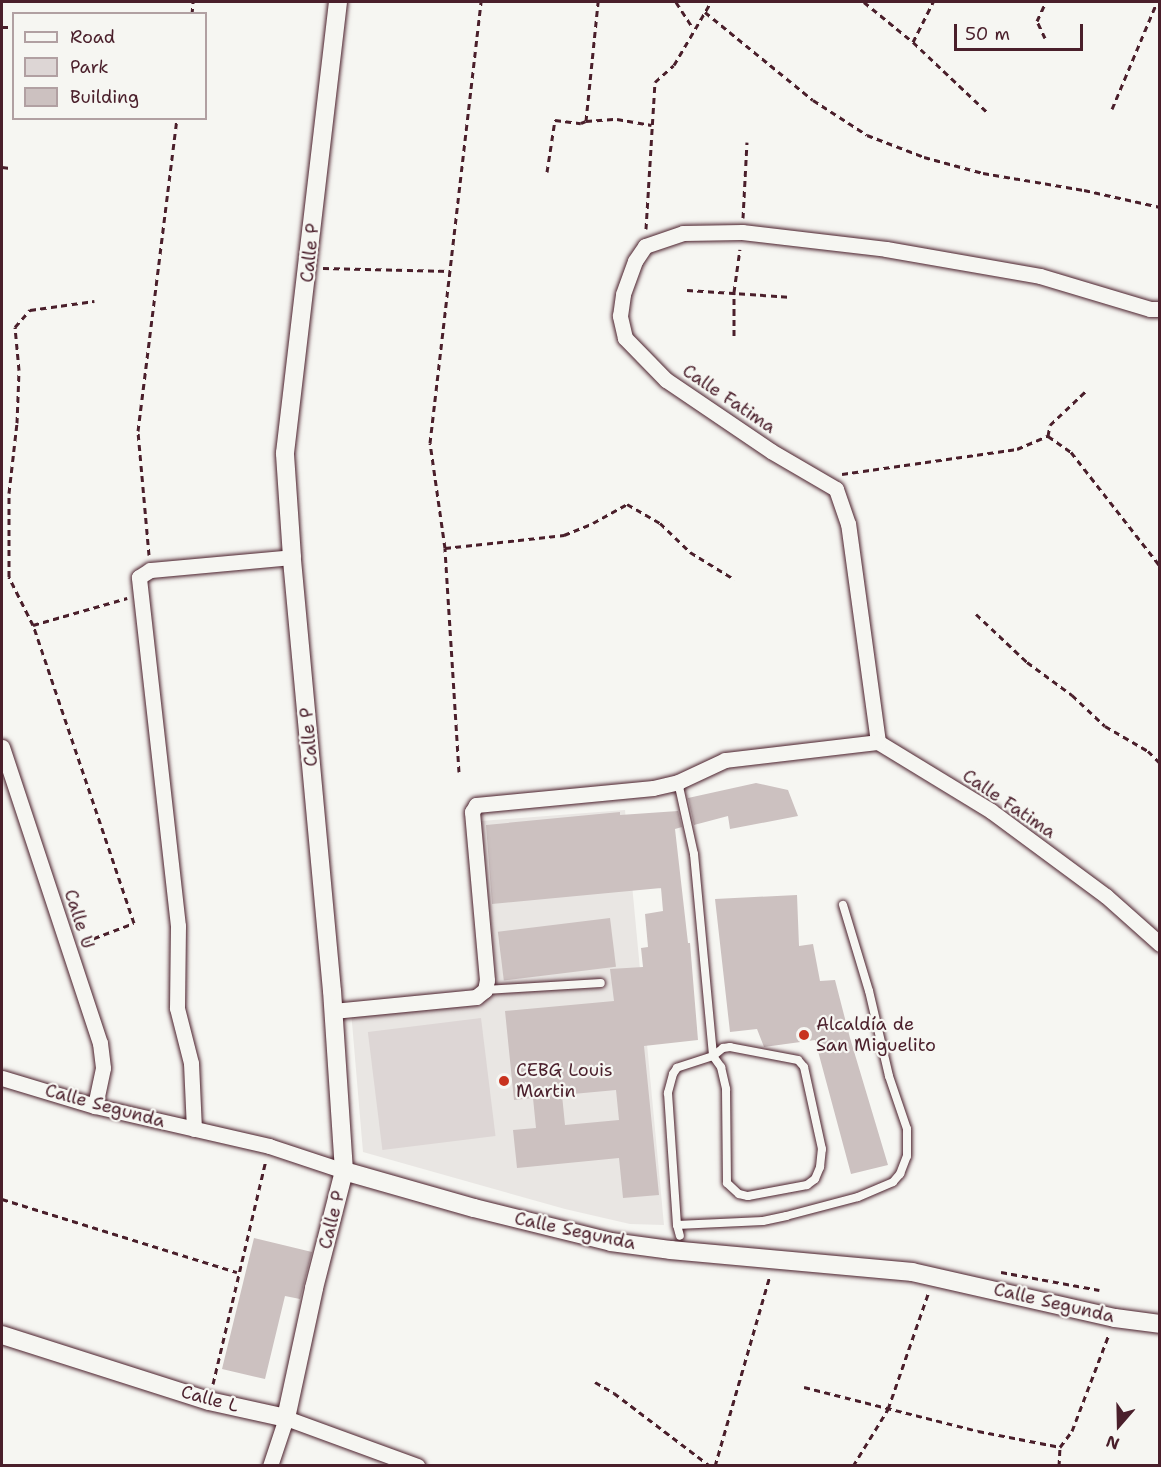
<!DOCTYPE html>
<meta charset="utf-8">
<style>
body{margin:0}
#map{position:relative;width:1161px;height:1467px;overflow:hidden;background:#f6f6f2;font-family:"Shantell Sans",sans-serif}
div>[style]{position:absolute}
[style*='--x']{left:calc(var(--x)*1px);top:calc(var(--y)*1px);width:calc(var(--w)*1px);rotate:calc(var(--a)*1deg)}
.built>*{inset:0;background:#e9e6e3}
.green>*{inset:0;background:#ddd6d5;transform-origin:0 0}
.building>*{inset:0;background:#ccc1c0;transform-origin:0 0}
.path>*{height:3px;margin-top:-1.5px;transform-origin:0;background:repeating-linear-gradient(90deg,#4a1f2b 0 6px,transparent 0 10.5px)}
.roads{filter:drop-shadow(0 0 2px #4a1f2b) drop-shadow(0 0 2px #4a1f2b)}
.service>*{height:8px;margin:-4px;padding:0 4px;transform-origin:4px;border-radius:4px;background:#f6f6f2}
.minor>*{height:15px;margin:-7.5px;padding:0 7.5px;transform-origin:7.5px;border-radius:7.5px;background:#f6f6f2}
.tertiary>*{height:18px;margin:-9px;padding:0 9px;transform-origin:9px;border-radius:9px;background:#f6f6f2}
.dots>*{width:16px;height:16px;translate:-50% -50%;box-sizing:border-box;border:3px solid #f6f6f2;border-radius:50%}
span{translate:-50% -50%;white-space:nowrap;text-align:center;line-height:1.15;-webkit-text-stroke:4.5px #f6f6f2;paint-order:stroke}
.street-label{font-size:18px;color:#4a1f2b}
.poi-label{font-size:18px;color:#4a1f2b}
.left{translate:0 -50%;text-align:left}
.frame{position:absolute;inset:0;border:3px solid #4a1f2b;pointer-events:none}
.legend{position:absolute;left:12px;top:12px;width:195px;height:108px;box-sizing:border-box;background:#f6f6f2;border:2px solid #b1a0a2;margin:0;padding:8px 10px;list-style:none;font-size:18px;color:#4a1f2b}
.legend li{display:flex;align-items:center;gap:12px;height:30px}
.legend b{width:30px;border:2px solid #b1a0a2}
.north{position:absolute;left:1089px;top:1395px;width:60px;height:60px;-webkit-text-stroke:4px #f6f6f2;paint-order:stroke;rotate:200deg;font-size:16px;font-weight:700;line-height:24px;text-align:center;color:#4a1f2b}
.north::after{content:'';display:block;margin:auto;width:21px;height:27px;background:#4a1f2b;clip-path:polygon(50% 0,100% 100%,50% 72%,0 100%)}
.scale{position:absolute;left:954px;top:24px;width:129px;height:27px;box-sizing:border-box;border:3px solid #4a1f2b;border-top:0;padding-left:8px;font-size:18px;line-height:21px;white-space:nowrap;color:#4a1f2b;-webkit-text-stroke:4px #f6f6f2;paint-order:stroke}
</style>
<div id="map">
<div class="built">
<i style="clip-path:polygon(625px 810px,664px 1225px,630px 1224px,565px 1209px,363px 1152px,351px 1011px,498px 994px,481px 821px)"></i>
</div>
<div class="green">
<i style="left:481px;top:1018px;width:119px;height:114px;rotate:83deg"></i>
</div>
<div class="building">
<i style="clip-path:polygon(756px 783px,788px 790px,798px 816px,730px 829px,728px 816px,694px 825px,688px 798px)"></i>
<i style="clip-path:polygon(evenodd,678px 811px,682px 827px,675px 829px,688px 943px,690px 943px,698px 1040px,644px 1046px,659px 1195px,623px 1198px,619px 1158px,517px 1168px,513px 1130px,536px 1128px,533px 1098px,514px 1100px,505px 1011px,614px 1001px,610px 969px,643px 967px,641px 948px,648px 947px,645px 914px,663px 911px,661px 888px,492px 904px,486px 825px,620px 812px,620px 815px,678px 811px,616px 1090px,619px 1120px,565px 1125px,562px 1095px,616px 1090px)"></i>
<i style="clip-path:polygon(797px 895px,799px 946px,813px 944px,820px 981px,835px 980px,850px 1038px,888px 1165px,851px 1174px,815px 1040px,764px 1047px,757px 1029px,730px 1032px,715px 899px)"></i>
<i style="left:610px;top:918px;width:49px;height:113px;rotate:83deg"></i>
<i style="clip-path:polygon(254px 1238px,312px 1252px,300px 1299px,285px 1296px,265px 1379px,222px 1369px)"></i>
</div>
<div class="path">
<i style="--x:676;--y:2;--w:31;--a:57"></i>
<i style="--x:864;--y:2;--w:63;--a:39.2"></i>
<i style="--x:913;--y:42;--w:102;--a:43.4"></i>
<i style="--x:705;--y:12;--w:139;--a:39.2"></i>
<i style="--x:813;--y:100;--w:64;--a:32.9"></i>
<i style="--x:867;--y:135;--w:61;--a:21.1"></i>
<i style="--x:924;--y:157;--w:61;--a:15.2"></i>
<i style="--x:983;--y:173;--w:102;--a:9.6"></i>
<i style="--x:1084;--y:190;--w:78;--a:12.6"></i>
<i style="--x:192;--y:14;--w:12;--a:-85"></i>
<i style="--x:2;--y:27;--w:12;--a:0"></i>
<i style="--x:1045;--y:38;--w:19;--a:-115"></i>
<i style="--x:1037;--y:21;--w:21;--a:-65"></i>
<i style="--x:913;--y:42;--w:45;--a:-63.4"></i>
<i style="--x:1112;--y:109;--w:116;--a:-67.2"></i>
<i style="--x:586;--y:121;--w:31;--a:-4"></i>
<i style="--x:617;--y:119;--w:35;--a:10"></i>
<i style="--x:2;--y:167;--w:8;--a:7"></i>
<i style="--x:547;--y:172;--w:53;--a:-81.3"></i>
<i style="--x:555;--y:120;--w:26;--a:7"></i>
<i style="--x:581;--y:123;--w:5;--a:-22"></i>
<i style="--x:586;--y:121;--w:120;--a:-84.2"></i>
<i style="--x:743;--y:218;--w:76;--a:-87"></i>
<i style="--x:646;--y:229;--w:147;--a:-86.5"></i>
<i style="--x:655;--y:82;--w:25;--a:-42"></i>
<i style="--x:674;--y:65;--w:73;--a:-59.6"></i>
<i style="--x:323;--y:268;--w:127;--a:1.4"></i>
<i style="--x:687;--y:290;--w:105;--a:3.8"></i>
<i style="--x:734;--y:336;--w:44;--a:-90"></i>
<i style="--x:734;--y:292;--w:43;--a:-82.1"></i>
<i style="--x:1048;--y:436;--w:28;--a:35"></i>
<i style="--x:1071;--y:452;--w:145;--a:52"></i>
<i style="--x:842;--y:474;--w:177;--a:-8.1"></i>
<i style="--x:1017;--y:449;--w:34;--a:-23"></i>
<i style="--x:1048;--y:436;--w:11;--a:-80"></i>
<i style="--x:1050;--y:425;--w:51;--a:-43.4"></i>
<i style="--x:445;--y:548;--w:120;--a:-6.2"></i>
<i style="--x:564;--y:535;--w:31;--a:-22"></i>
<i style="--x:593;--y:523;--w:39;--a:-29"></i>
<i style="--x:627;--y:504;--w:38;--a:30"></i>
<i style="--x:660;--y:523;--w:42;--a:44"></i>
<i style="--x:690;--y:552;--w:52;--a:31.5"></i>
<i style="--x:149;--y:555;--w:124;--a:-95.1"></i>
<i style="--x:138;--y:431;--w:315;--a:-82.9"></i>
<i style="--x:976;--y:614;--w:70;--a:43.3"></i>
<i style="--x:1027;--y:662;--w:56;--a:36.3"></i>
<i style="--x:1072;--y:695;--w:45;--a:43.2"></i>
<i style="--x:1105;--y:726;--w:50;--a:30.2"></i>
<i style="--x:1148;--y:751;--w:17;--a:45"></i>
<i style="--x:33;--y:625;--w:98;--a:-16"></i>
<i style="--x:459;--y:772;--w:224;--a:-93.6"></i>
<i style="--x:445;--y:548;--w:106;--a:-98.1"></i>
<i style="--x:430;--y:443;--w:444;--a:-83.4"></i>
<i style="--x:84;--y:942;--w:53;--a:-20.8"></i>
<i style="--x:134;--y:923;--w:315;--a:-108.7"></i>
<i style="--x:33;--y:625;--w:54;--a:-116.6"></i>
<i style="--x:9;--y:577;--w:84;--a:-90"></i>
<i style="--x:9;--y:493;--w:70;--a:-83.5"></i>
<i style="--x:17;--y:423;--w:53;--a:-87.8"></i>
<i style="--x:19;--y:370;--w:43;--a:-95.3"></i>
<i style="--x:15;--y:327;--w:23;--a:-49"></i>
<i style="--x:30;--y:310;--w:65;--a:-8"></i>
<i style="--x:2;--y:1199;--w:246;--a:17.3"></i>
<i style="--x:1001;--y:1272;--w:100;--a:10.4"></i>
<i style="--x:595;--y:1382;--w:22;--a:30"></i>
<i style="--x:614;--y:1393;--w:121;--a:37.2"></i>
<i style="--x:213;--y:1384;--w:230;--a:-76.7"></i>
<i style="--x:804;--y:1387;--w:179;--a:14.2"></i>
<i style="--x:978;--y:1431;--w:84;--a:11"></i>
<i style="--x:715;--y:1466;--w:198;--a:-73.9"></i>
<i style="--x:853;--y:1466;--w:67;--a:-58.4"></i>
<i style="--x:888;--y:1409;--w:122;--a:-70.8"></i>
<i style="--x:1059;--y:1466;--w:19;--a:-87"></i>
<i style="--x:1060;--y:1447;--w:20;--a:-53"></i>
<i style="--x:1072;--y:1431;--w:104;--a:-69.1"></i>
</div>
<div class="roads">
<div class="service">
<i style="--x:678;--y:782;--w:74;--a:77.5"></i>
<i style="--x:694;--y:854;--w:203;--a:84.6"></i>
<i style="--x:713;--y:1056;--w:14;--a:54"></i>
<i style="--x:721;--y:1067;--w:23;--a:77"></i>
<i style="--x:726;--y:1089;--w:94;--a:89.4"></i>
<i style="--x:727;--y:1183;--w:16;--a:43"></i>
<i style="--x:739;--y:1194;--w:9;--a:13"></i>
<i style="--x:748;--y:1196;--w:60;--a:-10.6"></i>
<i style="--x:807;--y:1185;--w:10;--a:-37"></i>
<i style="--x:815;--y:1179;--w:13;--a:-67"></i>
<i style="--x:820;--y:1167;--w:18;--a:-84"></i>
<i style="--x:822;--y:1149;--w:84;--a:-102.4"></i>
<i style="--x:804;--y:1067;--w:9;--a:-131"></i>
<i style="--x:798;--y:1060;--w:69;--a:-169.2"></i>
<i style="--x:730;--y:1047;--w:7;--a:172"></i>
<i style="--x:723;--y:1048;--w:13;--a:141"></i>
<i style="--x:713;--y:1056;--w:38;--a:162"></i>
<i style="--x:677;--y:1068;--w:7;--a:124"></i>
<i style="--x:673;--y:1074;--w:20;--a:105"></i>
<i style="--x:668;--y:1093;--w:132;--a:86.1"></i>
<i style="--x:677;--y:1225;--w:11;--a:75"></i>
<i style="--x:485;--y:990;--w:116;--a:-3.5"></i>
<i style="--x:677;--y:1225;--w:86;--a:-2.7"></i>
<i style="--x:763;--y:1221;--w:24;--a:-12"></i>
<i style="--x:786;--y:1216;--w:74;--a:-14.8"></i>
<i style="--x:858;--y:1197;--w:38;--a:-23"></i>
<i style="--x:893;--y:1182;--w:11;--a:-49"></i>
<i style="--x:900;--y:1174;--w:19;--a:-69"></i>
<i style="--x:907;--y:1156;--w:27;--a:-90"></i>
<i style="--x:907;--y:1129;--w:56;--a:-108.8"></i>
<i style="--x:889;--y:1076;--w:87;--a:-103.2"></i>
<i style="--x:869;--y:991;--w:90;--a:-106.8"></i>
</div>
<div class="minor">
<i style="--x:878;--y:742;--w:220;--a:-97.8"></i>
<i style="--x:848;--y:524;--w:37;--a:-109"></i>
<i style="--x:836;--y:489;--w:75;--a:-149.7"></i>
<i style="--x:771;--y:451;--w:127;--a:-145.9"></i>
<i style="--x:666;--y:380;--w:59;--a:-134.3"></i>
<i style="--x:625;--y:338;--w:23;--a:-103"></i>
<i style="--x:620;--y:316;--w:22;--a:-82"></i>
<i style="--x:623;--y:294;--w:35;--a:-70"></i>
<i style="--x:635;--y:261;--w:18;--a:-56"></i>
<i style="--x:645;--y:246;--w:40;--a:-18.9"></i>
<i style="--x:683;--y:233;--w:59;--a:-1"></i>
<i style="--x:742;--y:232;--w:145;--a:6.7"></i>
<i style="--x:886;--y:249;--w:156;--a:9.9"></i>
<i style="--x:1040;--y:276;--w:115;--a:16.7"></i>
<i style="--x:1150;--y:309;--w:10;--a:0"></i>
<i style="--x:878;--y:742;--w:132;--a:31.4"></i>
<i style="--x:991;--y:811;--w:143;--a:36.5"></i>
<i style="--x:1106;--y:896;--w:72;--a:41.6"></i>
<i style="--x:2;--y:747;--w:312;--a:71.7"></i>
<i style="--x:100;--y:1043;--w:25;--a:83"></i>
<i style="--x:103;--y:1068;--w:39;--a:102"></i>
<i style="--x:333;--y:1011;--w:144;--a:-5.6"></i>
<i style="--x:476;--y:997;--w:11;--a:-38"></i>
<i style="--x:485;--y:990;--w:10;--a:-79"></i>
<i style="--x:487;--y:980;--w:169;--a:-95.1"></i>
<i style="--x:472;--y:812;--w:8;--a:-60"></i>
<i style="--x:476;--y:805;--w:178;--a:-5.5"></i>
<i style="--x:653;--y:788;--w:26;--a:-13"></i>
<i style="--x:678;--y:782;--w:52;--a:-25.1"></i>
<i style="--x:725;--y:760;--w:154;--a:-6.7"></i>
<i style="--x:2;--y:1078;--w:97;--a:16.8"></i>
<i style="--x:95;--y:1106;--w:179;--a:12.9"></i>
<i style="--x:269;--y:1146;--w:79;--a:18.4"></i>
<i style="--x:194;--y:1129;--w:66;--a:-92.6"></i>
<i style="--x:191;--y:1063;--w:57;--a:-104.3"></i>
<i style="--x:177;--y:1008;--w:82;--a:-89.3"></i>
<i style="--x:178;--y:926;--w:351;--a:-96.4"></i>
<i style="--x:139;--y:577;--w:13;--a:-32"></i>
<i style="--x:150;--y:570;--w:143;--a:-5.2"></i>
<i style="--x:270;--y:1466;--w:51;--a:-71.6"></i>
<i style="--x:286;--y:1418;--w:140;--a:20.1"></i>
</div>
<div class="tertiary">
<i style="--x:344;--y:1171;--w:135;--a:15.9"></i>
<i style="--x:474;--y:1208;--w:141;--a:13.9"></i>
<i style="--x:611;--y:1242;--w:61;--a:7.6"></i>
<i style="--x:671;--y:1250;--w:242;--a:5.2"></i>
<i style="--x:912;--y:1272;--w:208;--a:12.8"></i>
<i style="--x:1115;--y:1318;--w:45;--a:7.6"></i>
<i style="--x:2;--y:1335;--w:217;--a:17.7"></i>
<i style="--x:209;--y:1401;--w:79;--a:12.4"></i>
<i style="--x:286;--y:1418;--w:133;--a:-77.8"></i>
<i style="--x:314;--y:1288;--w:121;--a:-75.6"></i>
<i style="--x:344;--y:1171;--w:180;--a:-93.8"></i>
<i style="--x:332;--y:991;--w:436;--a:-95.3"></i>
<i style="--x:292;--y:557;--w:104;--a:-93.9"></i>
<i style="--x:285;--y:453;--w:454;--a:-83.3"></i>
</div>
</div>
<div class="dots">
<i style="left:804px;top:1035px;background:#c8321e"></i>
<i style="left:504px;top:1081px;background:#c8321e"></i>
</div>
<div class="street-label">
<span style="left:310px;top:253px;rotate:-84deg">Calle P</span>
<span style="left:729px;top:399px;rotate:34deg">Calle Fatima</span>
<span style="left:309px;top:737px;rotate:-95deg">Calle P</span>
<span style="left:1009px;top:804px;rotate:34deg">Calle Fatima</span>
<span style="left:79px;top:919px;rotate:72deg">Calle U</span>
<span style="left:105px;top:1106px;rotate:15deg">Calle Segunda</span>
<span style="left:332px;top:1220px;rotate:-76deg">Calle P</span>
<span style="left:575px;top:1231px;rotate:12deg">Calle Segunda</span>
<span style="left:1054px;top:1303px;rotate:13deg">Calle Segunda</span>
<span style="left:210px;top:1399px;rotate:15deg">Calle L</span>
</div>
<div class="poi-label">
<span class="left" style="left:816px;top:1035px">Alcaldía de<br>San Miguelito</span>
<span class="left" style="left:516px;top:1081px">CEBG Louis<br>Martin</span>
</div>
<div class="frame"></div>
<ul class="legend">
<li><b style="height:8px;background:#f6f6f2"></b>Road</li>
<li><b style="height:16px;background:#ddd6d5"></b>Park</li>
<li><b style="height:16px;background:#ccc1c0"></b>Building</li>
</ul>
<div class="north">N</div>
<div class="scale">50 m</div>
</div>
